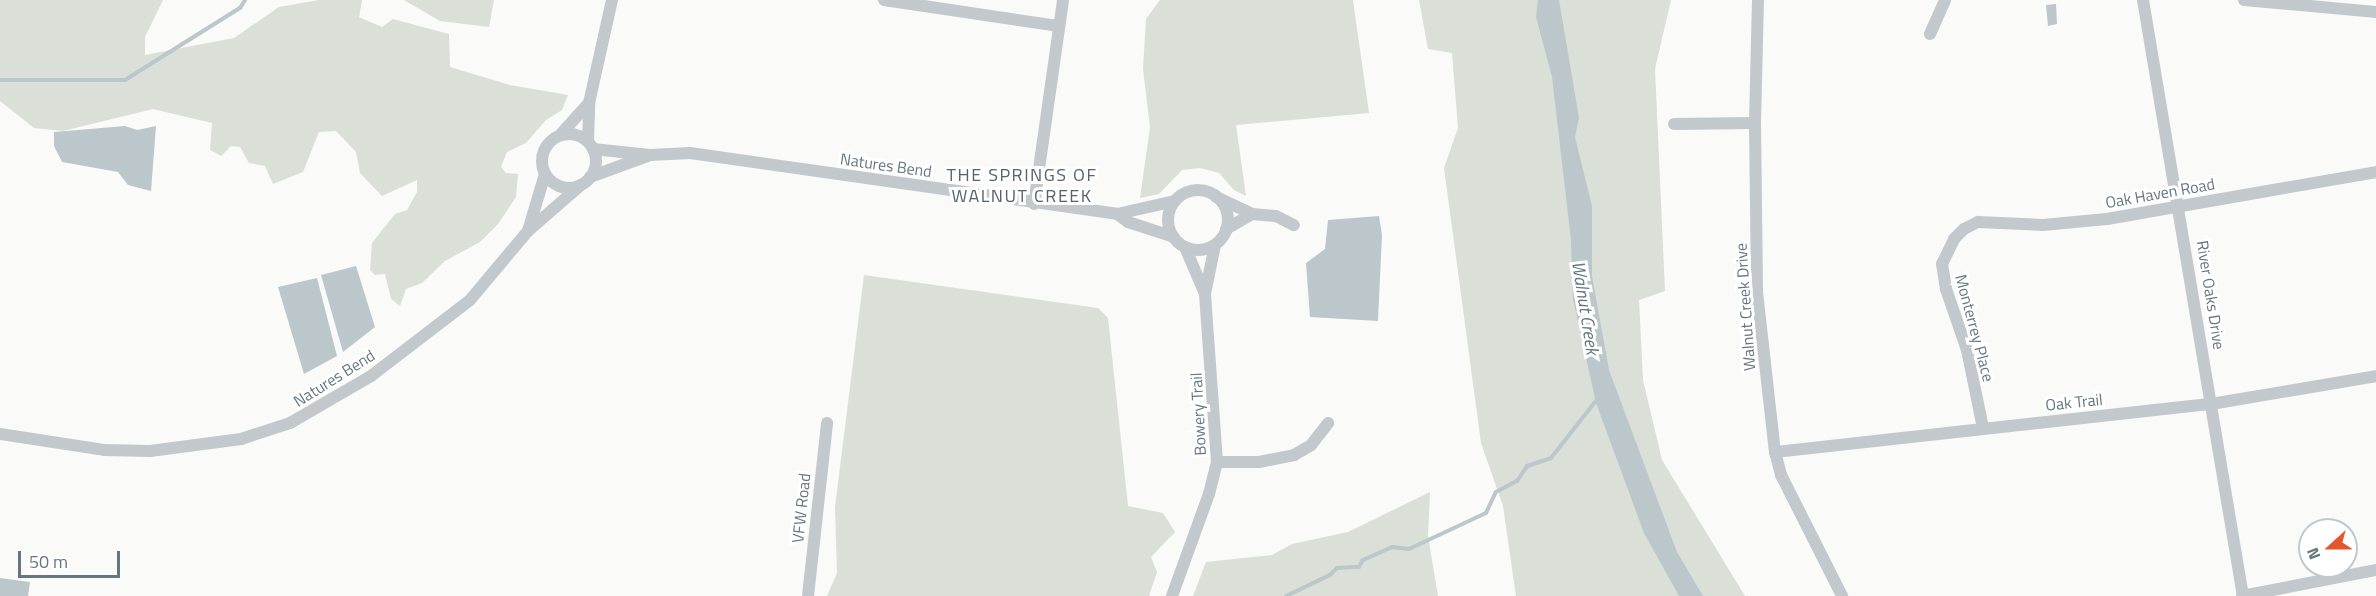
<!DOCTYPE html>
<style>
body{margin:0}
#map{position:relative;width:2376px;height:596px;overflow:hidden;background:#fafaf8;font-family:"Titillium Web",sans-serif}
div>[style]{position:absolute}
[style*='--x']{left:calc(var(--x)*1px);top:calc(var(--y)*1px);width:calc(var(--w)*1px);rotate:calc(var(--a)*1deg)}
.green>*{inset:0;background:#dadfd7}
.water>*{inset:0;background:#bbc7cb}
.stream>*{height:4px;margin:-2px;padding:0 2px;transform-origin:2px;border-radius:2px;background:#bbc7cb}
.minor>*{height:12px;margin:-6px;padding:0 6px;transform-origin:6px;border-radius:6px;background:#c3c8cc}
.minor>.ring{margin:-6px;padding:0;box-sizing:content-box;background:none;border:12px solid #c3c8cc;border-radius:50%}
span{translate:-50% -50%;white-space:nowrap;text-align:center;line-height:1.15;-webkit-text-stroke:6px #fff;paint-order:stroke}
.street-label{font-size:16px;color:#657683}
.neighbourhood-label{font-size:18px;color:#57646e;letter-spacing:1.5px}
.water-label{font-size:18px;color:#60757c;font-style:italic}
.north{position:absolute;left:2298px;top:518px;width:60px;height:60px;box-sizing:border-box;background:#fff;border:2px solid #c1c8cd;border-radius:50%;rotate:249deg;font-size:16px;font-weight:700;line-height:24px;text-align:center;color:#657683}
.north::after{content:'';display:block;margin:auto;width:21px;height:27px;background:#e4572e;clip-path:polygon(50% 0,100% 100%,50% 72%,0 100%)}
.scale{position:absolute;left:18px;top:551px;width:102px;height:27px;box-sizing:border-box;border:3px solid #657683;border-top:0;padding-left:8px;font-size:18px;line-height:21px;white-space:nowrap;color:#657683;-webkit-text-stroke:4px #fff;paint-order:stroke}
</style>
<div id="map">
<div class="green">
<i style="clip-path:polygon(0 0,163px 0,145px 37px,145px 55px,234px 38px,279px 7px,319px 0,362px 0,359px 17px,382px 27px,393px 19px,449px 34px,450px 67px,510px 85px,568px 95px,562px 110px,546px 120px,526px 143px,507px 152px,501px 167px,506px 173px,518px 174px,516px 197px,498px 224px,480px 242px,445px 261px,422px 283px,406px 289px,400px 306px,391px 299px,385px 274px,375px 275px,370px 270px,372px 243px,395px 214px,407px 210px,417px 192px,417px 180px,382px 196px,360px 173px,356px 152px,336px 131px,319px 132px,303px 172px,273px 184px,265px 166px,249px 163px,240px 147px,231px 146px,221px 156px,210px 150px,212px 123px,153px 109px,63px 131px,34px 128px,0 101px)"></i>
<i style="clip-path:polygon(404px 0,494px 0,489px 27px,440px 21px)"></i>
<i style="clip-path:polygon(1160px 0,1353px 0,1369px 113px,1236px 125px,1246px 196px,1234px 190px,1219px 173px,1200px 168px,1182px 170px,1159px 194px,1140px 198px,1150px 127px,1143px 69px,1146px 19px)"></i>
<i style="clip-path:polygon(1419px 0,1671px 0,1655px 69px,1665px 291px,1639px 300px,1643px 380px,1662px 460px,1745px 596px,1516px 596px,1503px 506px,1481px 443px,1444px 168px,1458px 128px,1452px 53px,1428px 49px)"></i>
<i style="clip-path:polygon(864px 275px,1098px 308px,1108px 318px,1128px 506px,1163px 513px,1175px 532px,1151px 557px,1157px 572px,1149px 596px,827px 596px,837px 573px,835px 507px)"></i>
<i style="clip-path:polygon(1430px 492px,1428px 536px,1438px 596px,1193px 596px,1206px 562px,1272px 555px,1292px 544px,1348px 532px)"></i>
</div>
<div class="water">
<i style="clip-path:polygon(1538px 0,1559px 0,1579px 118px,1575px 137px,1592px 206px,1592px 276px,1609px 370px,1677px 552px,1703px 596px,1679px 596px,1644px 533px,1596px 403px,1573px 299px,1571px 240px,1552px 77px,1536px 17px)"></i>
<i style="clip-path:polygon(2056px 4px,2057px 24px,2048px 26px,2046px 5px)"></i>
<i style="clip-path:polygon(125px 126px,137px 130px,156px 126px,151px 191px,128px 185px,118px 172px,62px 162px,54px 146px,54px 132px)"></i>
<i style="clip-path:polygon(1379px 216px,1382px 235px,1378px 321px,1310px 317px,1306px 263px,1325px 249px,1328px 220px)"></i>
<i style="clip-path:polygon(356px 266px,375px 327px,343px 352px,321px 275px)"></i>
<i style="clip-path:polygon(317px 278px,337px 356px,304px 374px,278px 287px)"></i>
<i style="clip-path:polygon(0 578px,30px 582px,28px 596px,0 596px)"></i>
</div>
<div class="stream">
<i style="--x:0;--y:80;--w:125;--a:0"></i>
<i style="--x:125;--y:80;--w:136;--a:-32.1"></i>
<i style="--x:240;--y:8;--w:9;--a:-58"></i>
<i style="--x:1286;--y:596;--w:49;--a:-25.5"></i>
<i style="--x:1330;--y:575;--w:10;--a:-45"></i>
<i style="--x:1337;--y:568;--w:22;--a:-3"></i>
<i style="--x:1359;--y:567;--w:8;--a:-60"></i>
<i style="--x:1363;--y:560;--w:32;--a:-24"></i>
<i style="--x:1392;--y:547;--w:17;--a:7"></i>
<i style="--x:1409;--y:549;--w:85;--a:-25.1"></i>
<i style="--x:1486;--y:513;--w:23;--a:-65"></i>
<i style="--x:1496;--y:492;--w:24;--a:-28"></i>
<i style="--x:1517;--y:481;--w:18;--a:-56"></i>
<i style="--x:1527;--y:466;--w:25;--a:-18"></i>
<i style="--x:1551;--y:458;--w:76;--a:-51.9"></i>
</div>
<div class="minor">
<i style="--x:884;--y:0;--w:177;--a:8.5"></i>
<i style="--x:1758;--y:0;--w:123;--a:91.4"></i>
<i style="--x:1755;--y:123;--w:169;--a:89.3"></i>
<i style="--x:1757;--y:292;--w:161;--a:83.6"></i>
<i style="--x:1775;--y:452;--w:24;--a:75"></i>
<i style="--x:1781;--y:475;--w:136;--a:63.2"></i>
<i style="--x:2143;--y:0;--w:604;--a:80.48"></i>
<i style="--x:2244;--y:0;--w:133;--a:5.2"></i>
<i style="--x:1930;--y:34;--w:37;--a:-66"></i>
<i style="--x:1674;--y:124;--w:81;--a:-0.7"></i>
<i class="ring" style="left:542px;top:134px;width:42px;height:42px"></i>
<i style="--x:560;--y:135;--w:43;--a:-47.8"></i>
<i style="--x:588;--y:141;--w:38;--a:-88"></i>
<i style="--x:589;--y:103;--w:106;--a:-77.4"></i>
<i style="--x:593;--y:149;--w:57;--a:6"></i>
<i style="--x:650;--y:155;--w:40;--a:-2.9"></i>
<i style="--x:690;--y:153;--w:431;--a:8.1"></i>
<i style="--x:1117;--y:214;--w:59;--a:-12.6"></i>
<i style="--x:590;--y:177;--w:64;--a:-20.1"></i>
<i class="ring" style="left:1168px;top:190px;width:48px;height:48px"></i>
<i style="--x:1216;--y:197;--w:40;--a:25"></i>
<i style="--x:1034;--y:204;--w:206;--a:-81.9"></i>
<i style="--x:1117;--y:214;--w:14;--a:36"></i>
<i style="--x:1128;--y:222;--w:48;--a:18.1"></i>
<i style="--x:1226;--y:229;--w:30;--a:-30"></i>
<i style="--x:1252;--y:214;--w:24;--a:5"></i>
<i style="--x:1276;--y:216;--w:20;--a:27"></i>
<i style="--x:528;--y:231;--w:59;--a:-73.4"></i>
<i style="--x:1205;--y:294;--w:50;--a:-78.5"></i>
<i style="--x:1983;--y:428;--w:80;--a:-101.6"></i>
<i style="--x:1967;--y:350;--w:65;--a:-109"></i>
<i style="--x:1946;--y:289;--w:25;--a:-99"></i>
<i style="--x:1942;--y:264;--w:28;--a:-64"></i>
<i style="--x:1954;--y:239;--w:14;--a:-45"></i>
<i style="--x:1964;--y:229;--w:16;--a:-27"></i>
<i style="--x:1978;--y:222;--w:65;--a:2.6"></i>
<i style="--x:2043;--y:225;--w:64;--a:-5.4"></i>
<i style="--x:2107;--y:219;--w:273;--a:-9.9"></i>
<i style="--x:0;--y:434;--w:105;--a:8.7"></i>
<i style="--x:104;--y:450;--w:46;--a:1.2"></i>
<i style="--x:150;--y:451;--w:92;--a:-7.5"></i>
<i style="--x:241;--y:439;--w:52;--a:-18.1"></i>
<i style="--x:290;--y:423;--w:94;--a:-30.1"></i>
<i style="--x:371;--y:376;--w:125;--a:-37.5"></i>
<i style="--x:470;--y:300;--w:90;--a:-50"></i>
<i style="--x:528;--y:231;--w:70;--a:-41"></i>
<i style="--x:1775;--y:452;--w:439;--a:-6.3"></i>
<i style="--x:2211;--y:404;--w:167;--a:-9.6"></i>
<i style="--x:1217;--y:462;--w:42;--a:0"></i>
<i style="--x:1259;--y:462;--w:36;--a:-11"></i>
<i style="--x:1294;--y:455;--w:20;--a:-30"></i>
<i style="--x:1311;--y:445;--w:28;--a:-52"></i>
<i style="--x:808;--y:596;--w:174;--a:-83.7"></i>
<i style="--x:1172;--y:596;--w:109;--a:-70.1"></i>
<i style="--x:1209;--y:494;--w:33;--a:-76"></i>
<i style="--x:1217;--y:462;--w:168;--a:-94.1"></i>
<i style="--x:1205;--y:294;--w:51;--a:-113.1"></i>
<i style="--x:2242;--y:596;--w:136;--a:-11"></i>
</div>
<div class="street-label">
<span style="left:886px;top:165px;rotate:8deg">Natures Bend</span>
<span style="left:2160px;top:193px;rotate:-10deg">Oak Haven Road</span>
<span style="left:2211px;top:295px;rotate:81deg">River Oaks Drive</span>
<span style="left:1745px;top:307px;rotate:-94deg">Walnut Creek Drive</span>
<span style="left:1975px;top:328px;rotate:75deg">Monterrey Place</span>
<span style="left:334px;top:378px;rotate:-32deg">Natures Bend</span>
<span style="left:2074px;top:402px;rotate:-6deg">Oak Trail</span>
<span style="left:1198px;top:414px;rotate:-93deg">Bowery Trail</span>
<span style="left:801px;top:508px;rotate:-84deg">VFW Road</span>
</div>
<div class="neighbourhood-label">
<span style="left:1022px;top:186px">THE SPRINGS OF<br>WALNUT CREEK</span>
</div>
<div class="water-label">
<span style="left:1585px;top:308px;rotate:81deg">Walnut Creek</span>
</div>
<div class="north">N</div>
<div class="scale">50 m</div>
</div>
